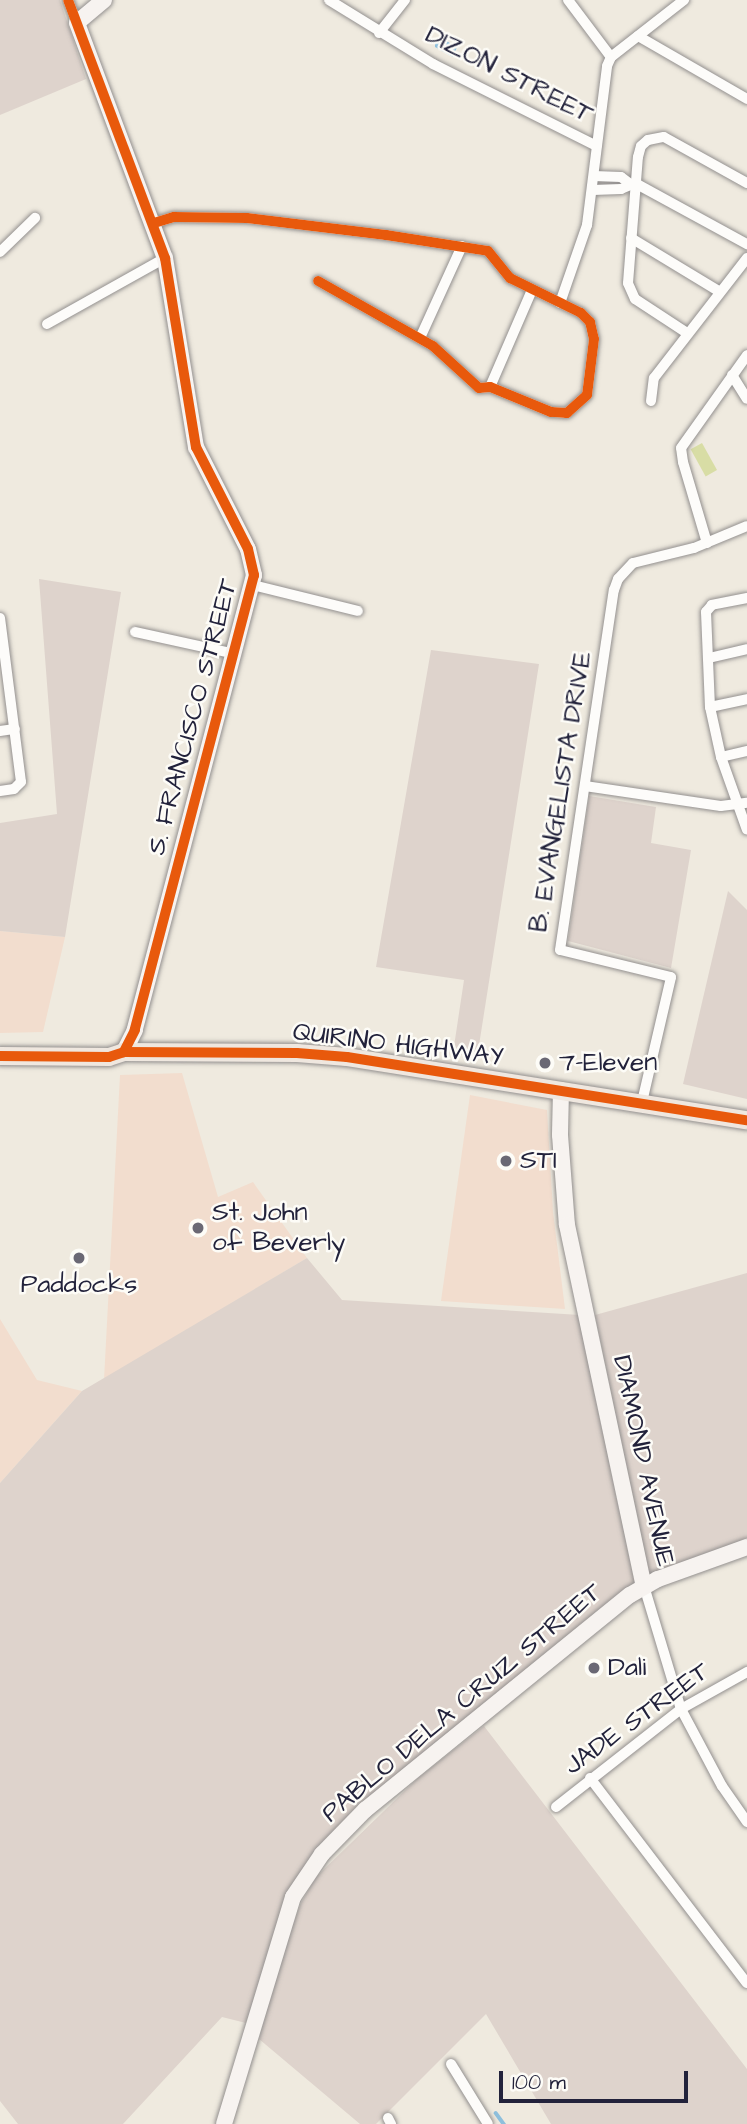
<!DOCTYPE html>
<style>
body{margin:0}
#map{position:relative;width:747px;height:2124px;overflow:hidden;background:#efeadf;font-family:"Architects Daughter",sans-serif}
div>[style]{position:absolute}
[style*='--x']{left:calc(var(--x)*1px);top:calc(var(--y)*1px);width:calc(var(--w)*1px);rotate:calc(var(--a)*1deg)}
.built>*{inset:0;background:#f2ddce}
.industrial>*{inset:0;background:#ded3cc}
.green>*{inset:0;background:#d8dda5;transform-origin:0 0}
.water>*{inset:0;background:#8ebfdc}
.stream>*{height:3.5px;margin:-1.75px;padding:0 1.75px;transform-origin:1.75px;border-radius:1.75px;background:#8ebfdc}
.roads{filter:drop-shadow(0 0 2px #93908f) drop-shadow(0 0 2px #93908f)}
.street>*{height:10px;margin:-5px;padding:0 5px;transform-origin:5px;border-radius:5px;background:#fdfcfa}
.secondary>*{height:16px;margin:-8px;padding:0 8px;transform-origin:8px;border-radius:8px;background:#f7f3f0}
.primary>*{height:18px;margin:-9px;padding:0 9px;transform-origin:9px;border-radius:9px;background:#efe7df}
.cycleway>*{height:10px;margin:-5px;padding:0 5px;transform-origin:5px;border-radius:5px;background:#e8590c}
.dots>*{width:19px;height:19px;translate:-50% -50%;box-sizing:border-box;border:4px solid #fdfcf7;border-radius:50%}
span{translate:-50% -50%;white-space:nowrap;text-align:center;line-height:1.15;-webkit-text-stroke:5px #fdfcf7;paint-order:stroke}
.street-label{font-size:26px;color:#22223b}
.poi-label{font-size:26px;color:#22223b}
.left{translate:0 -50%;text-align:left}
.scale{position:absolute;left:499px;top:2071px;width:189px;height:32px;box-sizing:border-box;border:4px solid #22223b;border-top:0;padding-left:9px;font-size:21px;line-height:24px;white-space:nowrap;color:#22223b;-webkit-text-stroke:5px #fdfcf7;paint-order:stroke}
</style>
<div id="map">
<div class="built">
<i style="clip-path:polygon(0 931px,65px 937px,43px 1032px,0 1033px)"></i>
<i style="clip-path:polygon(182px 1073px,218px 1197px,253px 1182px,307px 1258px,104px 1380px,120px 1075px)"></i>
<i style="clip-path:polygon(470px 1095px,547px 1110px,553px 1212px,565px 1309px,441px 1301px)"></i>
<i style="clip-path:polygon(0 1319px,37px 1380px,82px 1391px,0 1483px)"></i>
</div>
<div class="industrial">
<i style="clip-path:polygon(0 0,60px 0,86px 79px,0 115px)"></i>
<i style="clip-path:polygon(39px 579px,121px 592px,65px 937px,0 931px,0 823px,57px 814px)"></i>
<i style="clip-path:polygon(431px 650px,539px 664px,477px 1058px,453px 1053px,464px 980px,376px 967px)"></i>
<i style="clip-path:polygon(589px 796px,656px 807px,651px 843px,691px 850px,671px 968px,568px 941px)"></i>
<i style="clip-path:polygon(728px 891px,747px 910px,747px 1099px,683px 1084px)"></i>
<i style="clip-path:polygon(307px 1258px,342px 1300px,580px 1315px,641px 1582px,493px 1699px,289px 1892px,246px 2023px,222px 2017px,123px 2124px,18px 2124px,0 2101px,0 1483px,82px 1391px)"></i>
<i style="clip-path:polygon(747px 1273px,747px 1539px,649px 1576px,595px 1315px)"></i>
<i style="clip-path:polygon(484px 1726px,747px 2069px,747px 2124px,551px 2124px,486px 2014px,376px 2124px,360px 2124px,259px 2039px,278px 1964px,301px 1903px,316px 1877px,418px 1778px)"></i>
</div>
<div class="green">
<i style="left:702px;top:443px;width:31px;height:13px;rotate:61deg"></i>
</div>
<div class="water">
<i style="clip-path:polygon(441px 38px,457px 47px,453px 57px,435px 47px,435px 41px)"></i>
</div>
<div class="stream">
<i style="--x:496;--y:2113;--w:14;--a:54"></i>
</div>
<div class="roads">
<div class="street">
<i style="--x:68;--y:0;--w:25;--a:69"></i>
<i style="--x:329;--y:0;--w:122;--a:31.6"></i>
<i style="--x:433;--y:64;--w:183;--a:26.6"></i>
<i style="--x:568;--y:0;--w:71;--a:53"></i>
<i style="--x:379;--y:33;--w:42;--a:-51.8"></i>
<i style="--x:638;--y:36;--w:126;--a:30"></i>
<i style="--x:594;--y:176;--w:27;--a:2"></i>
<i style="--x:621;--y:177;--w:10;--a:37"></i>
<i style="--x:593;--y:190;--w:28;--a:-2"></i>
<i style="--x:621;--y:189;--w:15;--a:-23"></i>
<i style="--x:635;--y:183;--w:128;--a:28.6"></i>
<i style="--x:154;--y:223;--w:21;--a:-17"></i>
<i style="--x:174;--y:217;--w:73;--a:0.8"></i>
<i style="--x:247;--y:218;--w:140;--a:7"></i>
<i style="--x:386;--y:235;--w:103;--a:8.9"></i>
<i style="--x:488;--y:251;--w:35;--a:51"></i>
<i style="--x:510;--y:278;--w:79;--a:26.2"></i>
<i style="--x:581;--y:313;--w:13;--a:45"></i>
<i style="--x:590;--y:322;--w:17;--a:77"></i>
<i style="--x:594;--y:339;--w:56;--a:97.1"></i>
<i style="--x:587;--y:395;--w:27;--a:138"></i>
<i style="--x:567;--y:413;--w:16;--a:-176"></i>
<i style="--x:551;--y:412;--w:66;--a:-157.7"></i>
<i style="--x:490;--y:387;--w:11;--a:175"></i>
<i style="--x:479;--y:388;--w:62;--a:-137.6"></i>
<i style="--x:433;--y:346;--w:132;--a:-150.5"></i>
<i style="--x:631;--y:238;--w:104;--a:31.2"></i>
<i style="--x:0;--y:252;--w:49;--a:-44.2"></i>
<i style="--x:560;--y:303;--w:83;--a:-70.9"></i>
<i style="--x:587;--y:225;--w:160;--a:-82.8"></i>
<i style="--x:607;--y:66;--w:10;--a:-66"></i>
<i style="--x:611;--y:57;--w:93;--a:-38"></i>
<i style="--x:47;--y:324;--w:135;--a:-29.2"></i>
<i style="--x:687;--y:333;--w:62;--a:-146.8"></i>
<i style="--x:635;--y:299;--w:17;--a:-114"></i>
<i style="--x:628;--y:283;--w:126;--a:-85.5"></i>
<i style="--x:638;--y:157;--w:11;--a:-75"></i>
<i style="--x:641;--y:146;--w:9;--a:-41"></i>
<i style="--x:648;--y:140;--w:16;--a:-11"></i>
<i style="--x:664;--y:137;--w:95;--a:29"></i>
<i style="--x:420;--y:338;--w:101;--a:-65.5"></i>
<i style="--x:732;--y:375;--w:28;--a:58"></i>
<i style="--x:490;--y:387;--w:106;--a:-66.6"></i>
<i style="--x:651;--y:401;--w:23;--a:-83"></i>
<i style="--x:654;--y:378;--w:152;--a:-52.2"></i>
<i style="--x:707;--y:543;--w:84;--a:-106.5"></i>
<i style="--x:683;--y:462;--w:14;--a:-98"></i>
<i style="--x:681;--y:448;--w:114;--a:-54.6"></i>
<i style="--x:253;--y:585;--w:108;--a:13.9"></i>
<i style="--x:747;--y:598;--w:36;--a:169"></i>
<i style="--x:712;--y:605;--w:9;--a:131"></i>
<i style="--x:706;--y:612;--w:95;--a:87.6"></i>
<i style="--x:710;--y:707;--w:51;--a:77.6"></i>
<i style="--x:721;--y:757;--w:77;--a:70.4"></i>
<i style="--x:0;--y:618;--w:165;--a:82.7"></i>
<i style="--x:21;--y:782;--w:10;--a:135"></i>
<i style="--x:14;--y:789;--w:14;--a:172"></i>
<i style="--x:135;--y:632;--w:102;--a:12.4"></i>
<i style="--x:709;--y:658;--w:39;--a:-13"></i>
<i style="--x:710;--y:707;--w:38;--a:-12"></i>
<i style="--x:0;--y:731;--w:15;--a:-8"></i>
<i style="--x:721;--y:757;--w:27;--a:-13"></i>
<i style="--x:585;--y:786;--w:137;--a:8.4"></i>
<i style="--x:721;--y:806;--w:26;--a:-7"></i>
<i style="--x:642;--y:1102;--w:128;--a:-76.9"></i>
<i style="--x:671;--y:977;--w:114;--a:-166.3"></i>
<i style="--x:560;--y:950;--w:364;--a:-81.5"></i>
<i style="--x:614;--y:590;--w:12;--a:-70"></i>
<i style="--x:618;--y:579;--w:22;--a:-47"></i>
<i style="--x:633;--y:563;--w:63;--a:-13.8"></i>
<i style="--x:694;--y:548;--w:57;--a:-22.5"></i>
<i style="--x:644;--y:1586;--w:128;--a:73.3"></i>
<i style="--x:681;--y:1709;--w:87;--a:62"></i>
<i style="--x:722;--y:1786;--w:44;--a:55.2"></i>
<i style="--x:590;--y:1778;--w:258;--a:52.6"></i>
<i style="--x:556;--y:1807;--w:159;--a:-38.1"></i>
<i style="--x:681;--y:1709;--w:76;--a:-29.3"></i>
<i style="--x:451;--y:2064;--w:70;--a:58.3"></i>
<i style="--x:388;--y:2118;--w:7;--a:63"></i>
</div>
<div class="secondary">
<i style="--x:104;--y:0;--w:35;--a:140"></i>
<i style="--x:77;--y:23;--w:251;--a:69.5"></i>
<i style="--x:165;--y:258;--w:192;--a:80.7"></i>
<i style="--x:196;--y:447;--w:114;--a:63"></i>
<i style="--x:248;--y:549;--w:27;--a:77"></i>
<i style="--x:254;--y:575;--w:470;--a:104.7"></i>
<i style="--x:135;--y:1030;--w:25;--a:117"></i>
<i style="--x:561;--y:1090;--w:45;--a:91.3"></i>
<i style="--x:560;--y:1135;--w:90;--a:85.6"></i>
<i style="--x:567;--y:1225;--w:369;--a:78"></i>
<i style="--x:224;--y:2124;--w:237;--a:-73.1"></i>
<i style="--x:293;--y:1897;--w:52;--a:-56"></i>
<i style="--x:322;--y:1854;--w:62;--a:-45.7"></i>
<i style="--x:365;--y:1810;--w:341;--a:-39.1"></i>
<i style="--x:630;--y:1595;--w:32;--a:-30"></i>
<i style="--x:658;--y:1579;--w:95;--a:-19.8"></i>
</div>
<div class="primary">
<i style="--x:0;--y:1056;--w:109;--a:0.5"></i>
<i style="--x:109;--y:1057;--w:16;--a:-18"></i>
<i style="--x:124;--y:1052;--w:173;--a:0.3"></i>
<i style="--x:297;--y:1053;--w:50;--a:4.6"></i>
<i style="--x:347;--y:1057;--w:405;--a:9"></i>
</div>
</div>
<div class="cycleway">
<i style="--x:68;--y:0;--w:276;--a:69.4"></i>
<i style="--x:165;--y:258;--w:192;--a:80.7"></i>
<i style="--x:196;--y:447;--w:114;--a:63"></i>
<i style="--x:248;--y:549;--w:27;--a:77"></i>
<i style="--x:254;--y:575;--w:470;--a:104.7"></i>
<i style="--x:135;--y:1030;--w:25;--a:117"></i>
<i style="--x:154;--y:223;--w:21;--a:-17"></i>
<i style="--x:174;--y:217;--w:73;--a:0.8"></i>
<i style="--x:247;--y:218;--w:140;--a:7"></i>
<i style="--x:386;--y:235;--w:103;--a:8.9"></i>
<i style="--x:488;--y:251;--w:35;--a:51"></i>
<i style="--x:510;--y:278;--w:79;--a:26.2"></i>
<i style="--x:581;--y:313;--w:13;--a:45"></i>
<i style="--x:590;--y:322;--w:17;--a:77"></i>
<i style="--x:594;--y:339;--w:56;--a:97.1"></i>
<i style="--x:587;--y:395;--w:27;--a:138"></i>
<i style="--x:567;--y:413;--w:16;--a:-176"></i>
<i style="--x:551;--y:412;--w:66;--a:-157.7"></i>
<i style="--x:490;--y:387;--w:11;--a:175"></i>
<i style="--x:479;--y:388;--w:62;--a:-137.6"></i>
<i style="--x:433;--y:346;--w:132;--a:-150.5"></i>
<i style="--x:0;--y:1056;--w:109;--a:0.5"></i>
<i style="--x:109;--y:1057;--w:16;--a:-18"></i>
<i style="--x:124;--y:1052;--w:173;--a:0.3"></i>
<i style="--x:297;--y:1053;--w:50;--a:4.6"></i>
<i style="--x:347;--y:1057;--w:405;--a:9"></i>
</div>
<div class="dots">
<i style="left:545px;top:1063px;background:#6a6874"></i>
<i style="left:506px;top:1161px;background:#6a6874"></i>
<i style="left:198px;top:1228px;background:#6a6874"></i>
<i style="left:79px;top:1258px;background:#6a6874"></i>
<i style="left:594px;top:1668px;background:#6a6874"></i>
</div>
<div class="street-label">
<span style="left:509px;top:75px;rotate:27deg">DIZON STREET</span>
<span style="left:193px;top:717px;rotate:-75deg">S. FRANCISCO STREET</span>
<span style="left:561px;top:792px;rotate:-81deg">B. EVANGELISTA DRIVE</span>
<span style="left:398px;top:1045px;rotate:7deg">QUIRINO HIGHWAY</span>
<span style="left:643px;top:1461px;rotate:78deg">DIAMOND AVENUE</span>
<span style="left:462px;top:1703px;rotate:-40deg">PABLO DELA CRUZ STREET</span>
<span style="left:637px;top:1719px;rotate:-36deg">JADE STREET</span>
</div>
<div class="poi-label">
<span class="left" style="left:559px;top:1063px">7-Eleven</span>
<span class="left" style="left:520px;top:1161px">STI</span>
<span class="left" style="left:212px;top:1228px">St. John<br>of Beverly</span>
<span style="left:79px;top:1285px">Paddocks</span>
<span class="left" style="left:608px;top:1668px">Dali</span>
</div>
<div class="scale">100 m</div>
</div>
